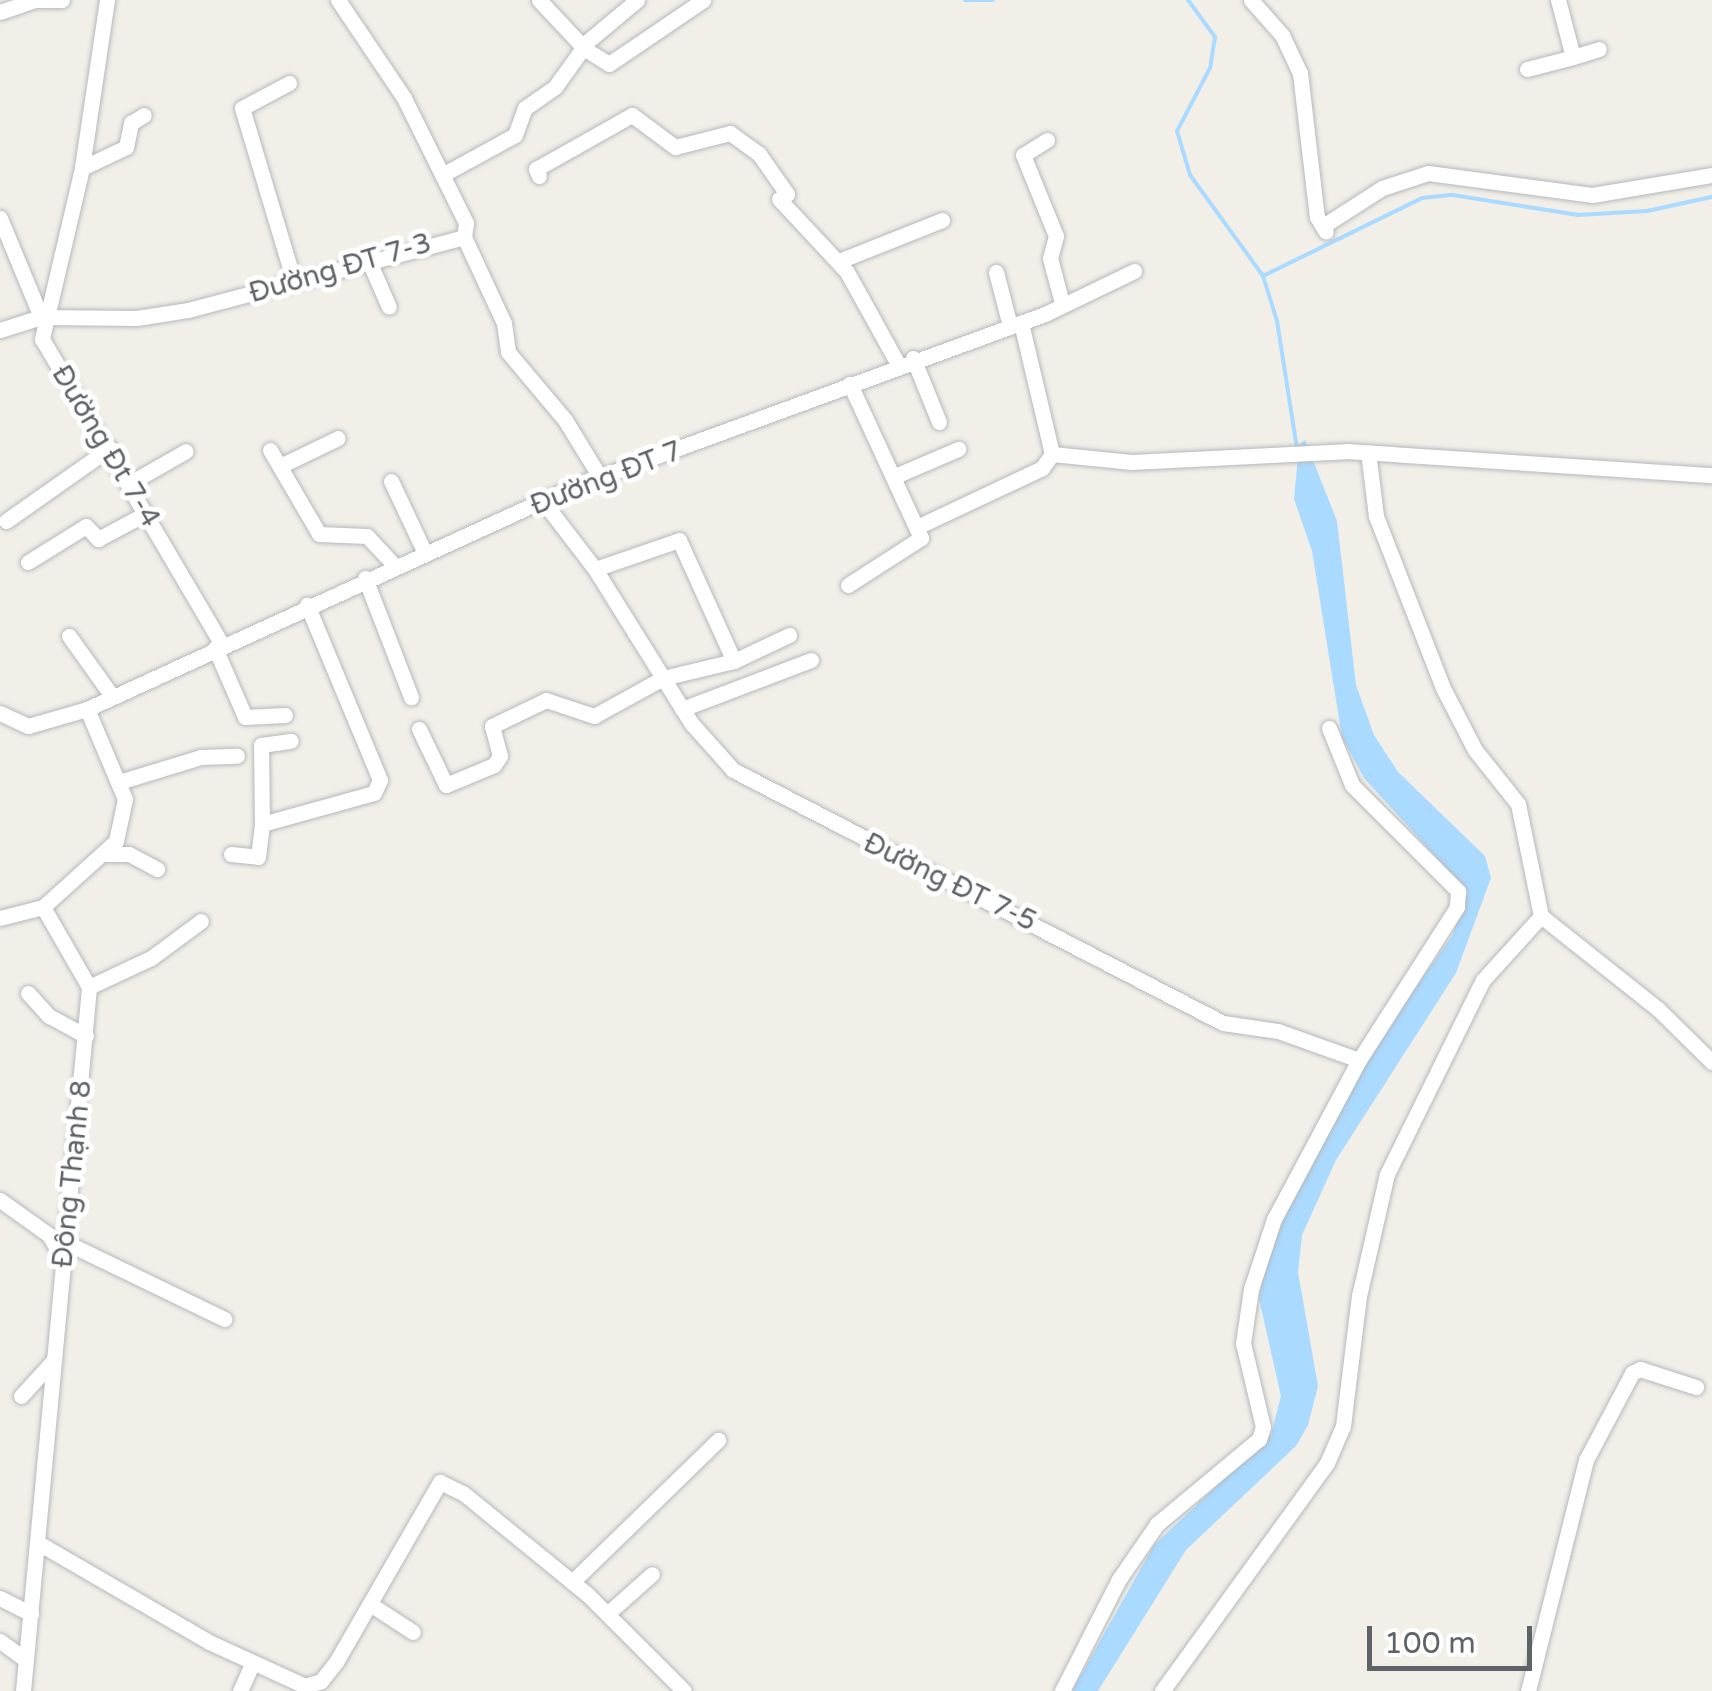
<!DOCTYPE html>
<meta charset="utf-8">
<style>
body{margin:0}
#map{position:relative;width:1712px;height:1691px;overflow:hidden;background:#f1efe8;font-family:"Varela Round",sans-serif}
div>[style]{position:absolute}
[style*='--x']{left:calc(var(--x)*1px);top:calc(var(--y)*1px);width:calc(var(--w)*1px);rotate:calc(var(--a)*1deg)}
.water>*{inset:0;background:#aadaff}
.stream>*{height:4px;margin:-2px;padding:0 2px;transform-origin:2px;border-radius:2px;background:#aadaff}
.roads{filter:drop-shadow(0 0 2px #b5b8bc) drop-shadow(0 0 2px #b5b8bc)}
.minor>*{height:15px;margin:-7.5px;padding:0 7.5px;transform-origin:7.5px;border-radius:7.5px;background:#fff}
span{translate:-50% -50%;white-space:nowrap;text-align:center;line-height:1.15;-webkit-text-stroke:10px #fff;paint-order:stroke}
.street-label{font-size:28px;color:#5f6368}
.scale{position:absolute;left:1367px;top:1626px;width:165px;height:45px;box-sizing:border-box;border:5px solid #5f6368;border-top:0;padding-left:12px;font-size:30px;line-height:35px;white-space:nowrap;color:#5f6368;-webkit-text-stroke:8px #fff;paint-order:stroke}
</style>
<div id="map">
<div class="water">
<i style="clip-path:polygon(1305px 440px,1337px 521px,1356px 685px,1374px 735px,1398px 772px,1485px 856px,1491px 878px,1456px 973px,1336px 1160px,1302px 1235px,1298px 1272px,1318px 1386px,1308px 1425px,1296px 1446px,1186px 1550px,1098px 1691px,1072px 1691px,1154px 1545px,1271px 1435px,1281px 1396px,1259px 1299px,1267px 1248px,1380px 1038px,1452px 936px,1468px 892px,1364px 778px,1342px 737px,1312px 551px,1294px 499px,1299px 445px)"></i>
</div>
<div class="stream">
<i style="--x:965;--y:0;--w:28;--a:0"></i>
<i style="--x:1188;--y:0;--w:46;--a:53.9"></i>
<i style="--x:1215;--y:37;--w:31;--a:99"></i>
<i style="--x:1210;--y:68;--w:71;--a:117.6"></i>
<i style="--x:1177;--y:131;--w:46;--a:73.5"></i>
<i style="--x:1190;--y:175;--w:125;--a:54.1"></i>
<i style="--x:1263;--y:276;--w:47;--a:72.7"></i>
<i style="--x:1277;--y:321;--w:129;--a:81.1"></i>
<i style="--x:1263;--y:276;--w:177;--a:-26.1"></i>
<i style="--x:1422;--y:198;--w:31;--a:-6"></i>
<i style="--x:1453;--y:195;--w:127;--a:9.1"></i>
<i style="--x:1578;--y:215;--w:69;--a:-3.3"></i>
<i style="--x:1647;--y:211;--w:66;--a:-12.2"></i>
</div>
<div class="roads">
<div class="minor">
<i style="--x:38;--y:0;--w:24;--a:0"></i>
<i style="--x:107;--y:0;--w:170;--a:98.5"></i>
<i style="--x:82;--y:168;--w:176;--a:103.2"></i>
<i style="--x:42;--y:339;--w:355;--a:59.5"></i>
<i style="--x:338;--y:0;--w:118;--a:56"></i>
<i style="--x:404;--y:98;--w:140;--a:63.6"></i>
<i style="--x:466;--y:223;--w:14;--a:98"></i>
<i style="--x:539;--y:0;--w:67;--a:46.8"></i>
<i style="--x:585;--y:49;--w:28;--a:32"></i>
<i style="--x:609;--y:64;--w:114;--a:-34.2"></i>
<i style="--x:1251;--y:0;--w:47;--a:48.5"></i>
<i style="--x:1282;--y:35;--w:42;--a:64.7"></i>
<i style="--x:1300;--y:73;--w:145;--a:83.3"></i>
<i style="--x:1317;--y:217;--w:17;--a:59"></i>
<i style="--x:0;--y:12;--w:36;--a:-19"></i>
<i style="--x:1573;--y:57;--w:27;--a:-17"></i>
<i style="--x:1527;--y:69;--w:48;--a:-14.6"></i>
<i style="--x:1573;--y:57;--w:59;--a:-104.7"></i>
<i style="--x:289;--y:83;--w:53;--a:152"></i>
<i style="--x:242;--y:108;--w:177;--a:73.3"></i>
<i style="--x:1047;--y:140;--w:28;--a:148"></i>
<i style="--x:1023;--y:155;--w:87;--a:67.8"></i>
<i style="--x:1056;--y:236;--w:23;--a:105"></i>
<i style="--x:1050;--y:258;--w:47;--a:75.1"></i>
<i style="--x:82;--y:168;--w:49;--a:-25.5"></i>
<i style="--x:126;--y:147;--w:25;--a:-78"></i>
<i style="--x:131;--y:123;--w:15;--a:-32"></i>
<i style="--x:442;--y:175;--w:83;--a:-28.7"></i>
<i style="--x:515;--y:135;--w:29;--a:-70"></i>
<i style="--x:525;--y:108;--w:37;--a:-35"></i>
<i style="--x:555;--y:87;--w:57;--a:-54.3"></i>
<i style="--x:588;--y:41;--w:64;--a:-39.9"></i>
<i style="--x:539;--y:176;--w:8;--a:-113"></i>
<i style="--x:536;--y:169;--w:110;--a:-29.4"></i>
<i style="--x:632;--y:115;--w:54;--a:36.7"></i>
<i style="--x:675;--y:147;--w:57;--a:-14.3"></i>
<i style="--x:730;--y:133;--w:36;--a:36"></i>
<i style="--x:759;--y:154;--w:49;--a:55"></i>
<i style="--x:779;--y:199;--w:100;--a:47"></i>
<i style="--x:847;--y:272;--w:105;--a:61"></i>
<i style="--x:0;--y:218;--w:107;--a:67.5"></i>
<i style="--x:1323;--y:226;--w:70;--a:-32.8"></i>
<i style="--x:1382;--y:188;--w:48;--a:-18.1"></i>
<i style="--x:1428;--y:173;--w:165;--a:7.6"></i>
<i style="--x:1592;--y:195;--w:122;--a:-9.5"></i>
<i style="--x:368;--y:259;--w:52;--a:66.4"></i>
<i style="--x:839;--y:261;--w:111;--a:-21.7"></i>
<i style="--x:996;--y:272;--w:56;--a:75.5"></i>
<i style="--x:0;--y:330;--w:43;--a:-17.6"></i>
<i style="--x:41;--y:317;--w:96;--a:0.6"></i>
<i style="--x:137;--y:318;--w:52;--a:-8.9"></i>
<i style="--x:188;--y:310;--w:285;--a:-14.8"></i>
<i style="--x:464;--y:237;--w:95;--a:65.1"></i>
<i style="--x:504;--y:323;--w:29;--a:82"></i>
<i style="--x:508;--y:352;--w:89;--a:50"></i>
<i style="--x:565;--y:420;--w:67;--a:58.4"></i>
<i style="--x:913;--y:358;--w:69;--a:67.9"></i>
<i style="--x:270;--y:450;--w:97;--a:59.7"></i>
<i style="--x:319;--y:534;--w:48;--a:2.4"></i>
<i style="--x:367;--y:536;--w:40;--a:47"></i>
<i style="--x:1052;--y:454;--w:80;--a:5.7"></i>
<i style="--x:1132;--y:462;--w:214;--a:-2.9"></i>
<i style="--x:1346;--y:451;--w:367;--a:3.8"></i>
<i style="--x:280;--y:466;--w:64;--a:-25.8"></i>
<i style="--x:895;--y:476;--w:69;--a:-23.2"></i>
<i style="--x:391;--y:481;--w:77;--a:64.8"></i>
<i style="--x:130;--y:483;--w:64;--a:-29.7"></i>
<i style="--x:542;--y:500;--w:87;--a:52.5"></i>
<i style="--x:595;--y:569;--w:183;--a:58"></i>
<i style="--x:692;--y:724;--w:62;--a:48.3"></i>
<i style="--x:733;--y:770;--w:551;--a:27.31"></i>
<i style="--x:1223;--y:1023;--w:56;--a:8.3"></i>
<i style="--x:1278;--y:1031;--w:86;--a:19.7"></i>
<i style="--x:1359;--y:1060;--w:180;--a:118.1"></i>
<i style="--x:1274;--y:1219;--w:74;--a:108.2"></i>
<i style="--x:1251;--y:1289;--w:55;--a:98.4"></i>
<i style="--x:1243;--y:1343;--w:86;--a:76.6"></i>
<i style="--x:1263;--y:1427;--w:13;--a:108"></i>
<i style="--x:1259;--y:1439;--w:133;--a:140.2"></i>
<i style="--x:1157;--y:1524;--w:67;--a:124.6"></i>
<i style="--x:1119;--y:1579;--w:126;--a:117"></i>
<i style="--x:6;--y:521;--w:127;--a:-35.1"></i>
<i style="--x:919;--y:526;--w:136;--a:-25.2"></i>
<i style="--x:1042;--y:468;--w:17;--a:-54"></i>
<i style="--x:1052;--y:454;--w:135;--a:-103.3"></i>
<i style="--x:28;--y:562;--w:68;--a:-31.8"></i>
<i style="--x:86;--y:526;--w:18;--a:47"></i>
<i style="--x:98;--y:539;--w:55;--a:-28"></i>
<i style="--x:595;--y:569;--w:89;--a:-19"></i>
<i style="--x:679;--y:540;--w:133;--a:65.6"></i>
<i style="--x:365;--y:578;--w:128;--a:68.9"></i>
<i style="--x:848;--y:585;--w:87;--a:-32.8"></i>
<i style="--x:921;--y:538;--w:170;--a:-114.8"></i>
<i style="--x:69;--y:636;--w:74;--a:54.4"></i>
<i style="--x:215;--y:648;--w:75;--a:66.5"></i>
<i style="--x:245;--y:717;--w:40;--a:-2.9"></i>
<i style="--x:682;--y:709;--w:138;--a:-20.8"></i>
<i style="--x:0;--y:713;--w:31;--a:25"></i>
<i style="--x:28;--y:726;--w:61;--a:-16.1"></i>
<i style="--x:87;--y:709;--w:533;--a:-24.6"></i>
<i style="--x:572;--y:487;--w:504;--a:-20.09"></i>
<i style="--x:1045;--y:314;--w:99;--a:-25.8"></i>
<i style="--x:1329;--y:728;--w:61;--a:68"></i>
<i style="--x:1352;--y:785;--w:150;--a:45"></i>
<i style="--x:1458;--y:891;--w:16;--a:94"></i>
<i style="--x:1457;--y:907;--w:182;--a:122.6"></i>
<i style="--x:419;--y:729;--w:62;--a:64.3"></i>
<i style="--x:446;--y:785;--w:52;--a:-22.6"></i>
<i style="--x:494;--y:765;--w:11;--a:-56"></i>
<i style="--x:500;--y:756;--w:31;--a:-105"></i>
<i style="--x:492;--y:726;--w:60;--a:-25.7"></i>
<i style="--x:546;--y:700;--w:51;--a:18.4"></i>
<i style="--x:594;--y:716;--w:79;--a:-28.8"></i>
<i style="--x:663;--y:678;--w:73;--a:-13.5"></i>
<i style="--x:734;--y:661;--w:61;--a:-25.3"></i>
<i style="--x:119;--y:782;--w:86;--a:-17"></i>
<i style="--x:201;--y:757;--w:36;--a:-2"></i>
<i style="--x:262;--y:824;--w:79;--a:-90.7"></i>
<i style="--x:261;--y:745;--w:30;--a:-8"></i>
<i style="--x:106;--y:854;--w:23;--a:0"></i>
<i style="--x:129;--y:854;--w:32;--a:28"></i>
<i style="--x:231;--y:854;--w:27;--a:6"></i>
<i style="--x:258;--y:857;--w:33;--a:-83"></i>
<i style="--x:262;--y:824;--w:116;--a:-15.5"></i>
<i style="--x:374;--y:793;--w:14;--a:-65"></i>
<i style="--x:380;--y:780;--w:190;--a:-112.6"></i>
<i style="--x:1541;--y:916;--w:149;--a:38.5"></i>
<i style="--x:1658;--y:1009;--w:76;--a:44.5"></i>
<i style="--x:0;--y:918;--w:44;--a:-14.3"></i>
<i style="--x:89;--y:987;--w:68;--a:-25.1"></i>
<i style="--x:151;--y:958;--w:62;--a:-36.5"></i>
<i style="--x:28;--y:993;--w:31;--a:48"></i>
<i style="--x:49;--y:1016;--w:42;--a:28.4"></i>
<i style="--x:0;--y:1200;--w:60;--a:35.5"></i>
<i style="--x:49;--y:1235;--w:28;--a:60"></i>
<i style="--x:65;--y:1242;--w:177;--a:25.8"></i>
<i style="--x:21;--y:1396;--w:47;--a:-47.6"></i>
<i style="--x:40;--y:1544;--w:195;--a:30.1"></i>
<i style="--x:209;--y:1642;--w:106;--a:24.6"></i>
<i style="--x:305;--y:1686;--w:17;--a:-17"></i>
<i style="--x:321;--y:1681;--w:24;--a:-52"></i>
<i style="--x:336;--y:1662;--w:208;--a:-60"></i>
<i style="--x:440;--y:1482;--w:25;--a:26"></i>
<i style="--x:463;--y:1493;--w:160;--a:39.2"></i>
<i style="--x:587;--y:1594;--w:137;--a:45"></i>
<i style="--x:572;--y:1582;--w:204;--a:-44.2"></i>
<i style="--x:0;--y:1598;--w:35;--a:27"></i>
<i style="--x:370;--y:1604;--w:51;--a:33.1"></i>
<i style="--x:607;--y:1614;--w:60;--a:-41.6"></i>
<i style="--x:0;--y:1641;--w:32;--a:36"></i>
<i style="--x:23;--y:1691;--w:707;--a:-84.64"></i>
<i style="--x:89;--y:987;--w:92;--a:-119.9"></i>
<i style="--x:43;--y:907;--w:98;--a:-42.1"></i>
<i style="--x:116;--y:841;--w:43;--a:-77.9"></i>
<i style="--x:125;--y:799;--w:98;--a:-112.9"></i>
<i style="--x:240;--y:1691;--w:30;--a:-66"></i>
<i style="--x:1162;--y:1691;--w:281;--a:-54.1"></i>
<i style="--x:1327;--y:1463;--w:40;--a:-66.6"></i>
<i style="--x:1343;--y:1426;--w:131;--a:-83"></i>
<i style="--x:1359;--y:1296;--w:125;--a:-77.1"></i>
<i style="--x:1387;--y:1174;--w:216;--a:-63.7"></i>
<i style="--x:1483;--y:980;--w:86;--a:-47.8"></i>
<i style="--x:1541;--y:916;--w:114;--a:-101.6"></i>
<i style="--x:1518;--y:804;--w:69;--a:-128.5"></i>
<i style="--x:1475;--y:750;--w:70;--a:-117.3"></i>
<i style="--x:1443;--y:688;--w:185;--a:-111.3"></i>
<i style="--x:1376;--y:516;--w:64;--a:-97.1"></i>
<i style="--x:1528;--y:1691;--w:238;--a:-75.9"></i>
<i style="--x:1586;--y:1460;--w:98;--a:-62.1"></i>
<i style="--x:1632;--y:1373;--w:9;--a:-27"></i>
<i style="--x:1640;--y:1369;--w:59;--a:17.8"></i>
</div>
</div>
<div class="street-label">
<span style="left:340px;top:268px;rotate:-16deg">Đường ĐT 7-3</span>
<span style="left:106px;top:446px;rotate:59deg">Đường Đt 7-4</span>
<span style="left:606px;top:478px;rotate:-21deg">Đường ĐT 7</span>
<span style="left:950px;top:882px;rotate:26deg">Đường ĐT 7-5</span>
<span style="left:72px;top:1174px;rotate:-84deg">Đông Thạnh 8</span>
</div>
<div class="scale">100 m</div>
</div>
